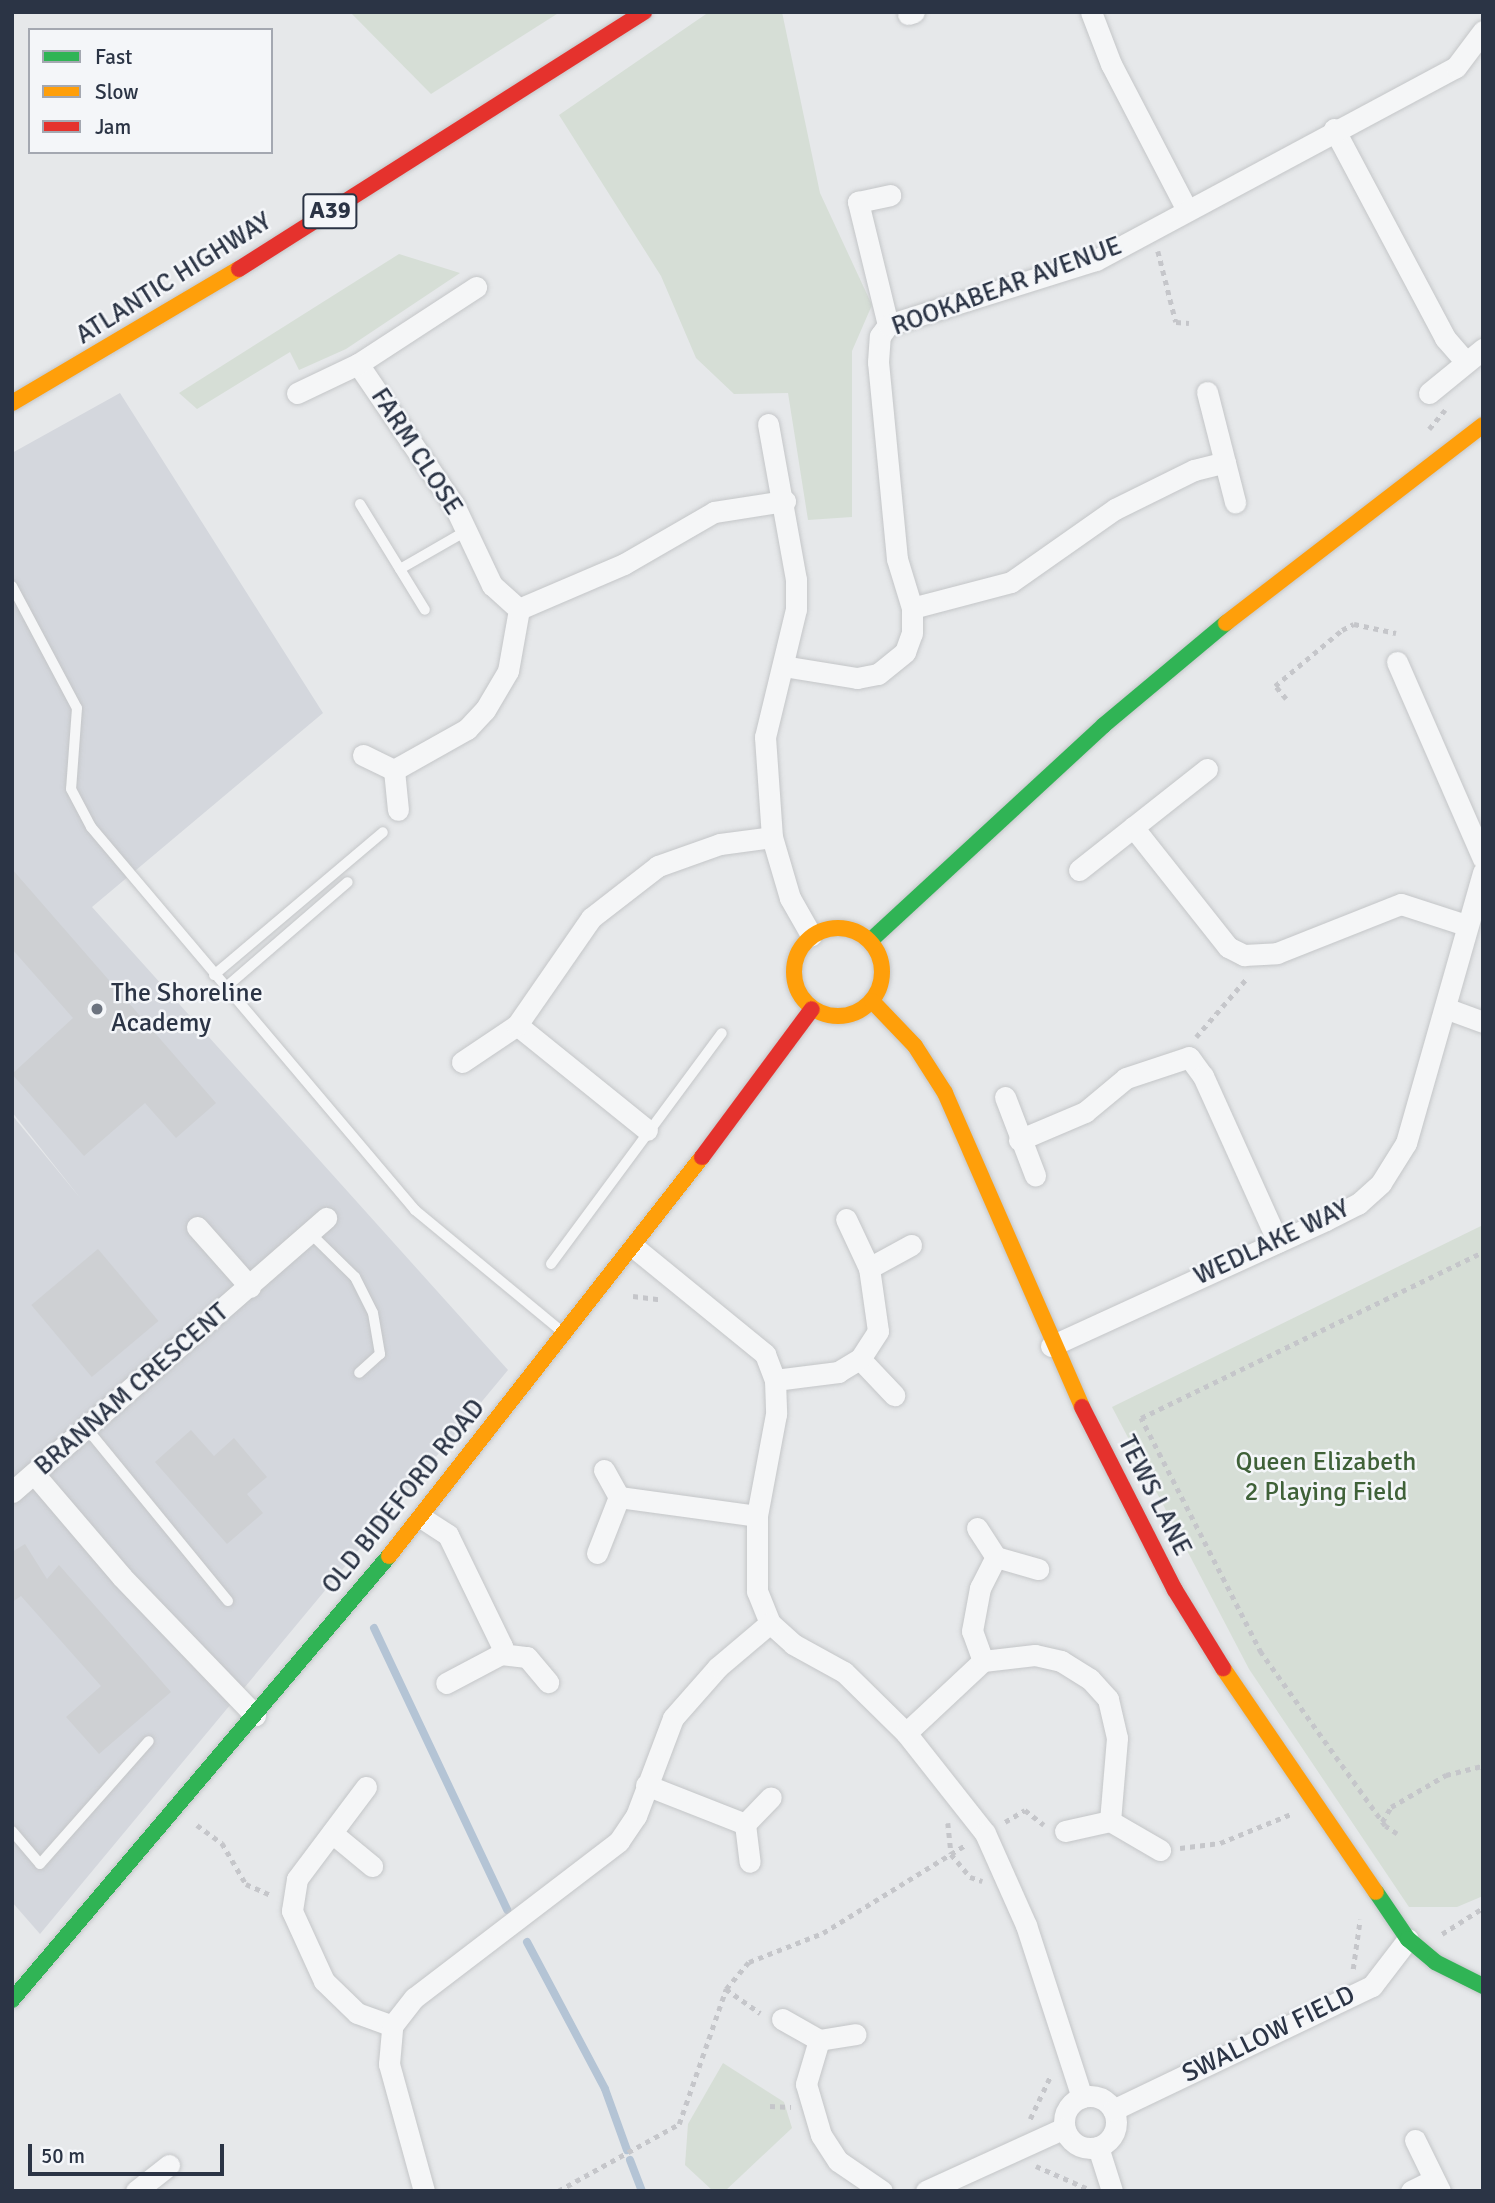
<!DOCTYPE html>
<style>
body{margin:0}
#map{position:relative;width:1495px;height:2203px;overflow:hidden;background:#e6e8ea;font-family:Signika,sans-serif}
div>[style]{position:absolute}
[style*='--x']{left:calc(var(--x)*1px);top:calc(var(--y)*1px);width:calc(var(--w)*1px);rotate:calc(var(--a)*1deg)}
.built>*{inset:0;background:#d4d7dd}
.green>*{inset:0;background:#d6ded6}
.stream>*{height:8px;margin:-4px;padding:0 4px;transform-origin:4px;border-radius:4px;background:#b4c4d5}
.building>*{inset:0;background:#ced0d3;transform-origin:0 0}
.path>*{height:4.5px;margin-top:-2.25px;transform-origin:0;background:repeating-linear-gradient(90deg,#c5c6ca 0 5px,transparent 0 10px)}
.roads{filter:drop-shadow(0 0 2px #c4c6c8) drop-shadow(0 0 2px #c4c6c8)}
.lane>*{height:10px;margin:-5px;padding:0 5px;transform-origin:5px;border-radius:5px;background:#f5f6f7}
.street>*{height:21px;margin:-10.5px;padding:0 10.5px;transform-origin:10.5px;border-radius:10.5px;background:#f5f6f7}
.street>.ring{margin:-10.5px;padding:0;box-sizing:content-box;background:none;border:21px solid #f5f6f7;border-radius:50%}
.fast>*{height:16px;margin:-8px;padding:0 8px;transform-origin:8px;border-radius:8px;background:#30b455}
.slow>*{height:16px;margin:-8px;padding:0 8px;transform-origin:8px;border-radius:8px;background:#ff9f0a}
.slow>.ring{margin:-8px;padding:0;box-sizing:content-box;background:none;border:16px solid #ff9f0a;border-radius:50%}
.jam>*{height:16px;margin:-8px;padding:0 8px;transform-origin:8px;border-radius:8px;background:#e5322d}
.dots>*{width:19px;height:19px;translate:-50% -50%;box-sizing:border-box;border:4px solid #f4f6f9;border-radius:50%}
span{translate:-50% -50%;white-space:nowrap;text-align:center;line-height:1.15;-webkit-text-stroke:5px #f4f6f9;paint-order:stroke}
.shield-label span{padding:2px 5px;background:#f4f6f9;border:2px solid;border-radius:5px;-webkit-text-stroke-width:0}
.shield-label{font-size:24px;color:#2b3445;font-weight:700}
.street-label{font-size:26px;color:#2b3445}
.poi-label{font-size:26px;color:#2b3445}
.left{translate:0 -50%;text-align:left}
.park-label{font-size:26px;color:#3f6138}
.frame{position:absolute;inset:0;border:14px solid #2b3445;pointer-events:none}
.legend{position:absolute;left:28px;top:28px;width:245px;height:126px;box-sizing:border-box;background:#f4f6f9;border:2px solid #a4a8b1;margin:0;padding:9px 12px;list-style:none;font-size:21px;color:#2b3445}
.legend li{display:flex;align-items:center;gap:14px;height:35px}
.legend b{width:35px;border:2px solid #a4a8b1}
.scale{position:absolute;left:28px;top:2144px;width:196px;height:32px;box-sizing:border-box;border:4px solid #2b3445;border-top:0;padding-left:9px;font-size:21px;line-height:24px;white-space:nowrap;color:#2b3445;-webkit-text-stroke:5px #f4f6f9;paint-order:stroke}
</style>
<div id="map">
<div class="built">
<i style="clip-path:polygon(120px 393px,323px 713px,92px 907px,508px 1370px,40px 1934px,12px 1902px,12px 1115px,81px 1199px,12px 1112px,12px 453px)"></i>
</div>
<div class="green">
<i style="clip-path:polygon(350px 12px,560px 12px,431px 94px)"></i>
<i style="clip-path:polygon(709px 12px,782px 12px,820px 193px,872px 305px,852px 351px,852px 517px,808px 520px,788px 393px,734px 394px,696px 358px,661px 276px,559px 115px)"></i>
<i style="clip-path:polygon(399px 254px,460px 273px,346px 349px,299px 370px,290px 352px,197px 409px,179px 393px)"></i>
<i style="clip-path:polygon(1483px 1225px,1483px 1896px,1457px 1907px,1409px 1907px,1249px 1669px,1112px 1407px)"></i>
<i style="clip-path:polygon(723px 2063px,784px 2102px,792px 2128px,725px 2191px,713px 2191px,685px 2165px,688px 2124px)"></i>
</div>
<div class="stream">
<i style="--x:374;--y:1628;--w:312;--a:64.7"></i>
<i style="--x:527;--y:1942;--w:166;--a:62"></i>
<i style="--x:605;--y:2089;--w:65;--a:70.2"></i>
<i style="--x:630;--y:2160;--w:33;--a:69"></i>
</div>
<div class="building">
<i style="clip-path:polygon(12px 869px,216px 1103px,176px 1138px,145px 1103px,84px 1156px,12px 1074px,73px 1018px,12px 949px)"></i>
<i style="left:98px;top:1249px;width:94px;height:87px;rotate:50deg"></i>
<i style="clip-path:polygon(191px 1430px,214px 1456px,234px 1438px,267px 1477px,247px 1494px,263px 1513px,227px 1544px,155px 1462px)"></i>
<i style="clip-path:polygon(25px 1544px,47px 1579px,59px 1565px,171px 1692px,99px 1754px,66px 1717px,101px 1686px,21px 1596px,12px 1602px,12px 1552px)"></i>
</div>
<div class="path">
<i style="--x:1158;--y:251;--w:73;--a:75.8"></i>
<i style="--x:1176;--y:322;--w:13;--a:4"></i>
<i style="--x:1429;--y:429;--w:25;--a:-50"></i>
<i style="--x:1286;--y:699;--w:17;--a:-130"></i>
<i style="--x:1275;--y:686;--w:87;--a:-39.9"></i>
<i style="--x:1342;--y:630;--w:13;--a:-27"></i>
<i style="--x:1354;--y:624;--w:43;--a:12.1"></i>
<i style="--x:1196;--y:1037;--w:79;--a:-49.1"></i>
<i style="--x:633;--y:1296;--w:26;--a:7"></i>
<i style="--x:1005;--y:1822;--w:23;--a:-31"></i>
<i style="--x:1025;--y:1810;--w:24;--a:38"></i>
<i style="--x:1382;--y:1822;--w:17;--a:-59"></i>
<i style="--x:1391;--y:1807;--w:64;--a:-30.2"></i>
<i style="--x:1446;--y:1775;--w:38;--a:-14"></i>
<i style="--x:948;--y:1823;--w:31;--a:84"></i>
<i style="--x:951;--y:1854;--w:30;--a:50"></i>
<i style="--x:970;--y:1877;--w:13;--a:18"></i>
<i style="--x:197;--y:1825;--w:31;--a:36"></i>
<i style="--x:222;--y:1843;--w:48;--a:59.7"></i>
<i style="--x:246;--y:1884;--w:27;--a:24"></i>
<i style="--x:1397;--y:1834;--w:14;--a:-146"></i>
<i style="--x:1385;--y:1826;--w:213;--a:-125.6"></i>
<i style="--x:1261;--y:1653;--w:264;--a:-117.1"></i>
<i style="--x:1141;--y:1418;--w:380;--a:-25.9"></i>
<i style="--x:1180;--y:1848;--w:40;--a:-7.1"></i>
<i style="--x:1220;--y:1843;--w:77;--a:-22.2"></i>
<i style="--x:1442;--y:1934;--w:49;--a:-32.4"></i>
<i style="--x:1353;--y:1969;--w:50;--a:-82"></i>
<i style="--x:726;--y:1989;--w:42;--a:35.2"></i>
<i style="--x:770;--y:2106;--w:21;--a:3"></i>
<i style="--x:1030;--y:2119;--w:47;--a:-64.5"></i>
<i style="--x:1036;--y:2166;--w:55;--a:23.7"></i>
<i style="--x:558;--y:2191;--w:138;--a:-29"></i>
<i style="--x:679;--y:2124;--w:143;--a:-70.8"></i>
<i style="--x:726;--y:1989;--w:35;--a:-50"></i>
<i style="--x:749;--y:1962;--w:79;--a:-21.4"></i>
<i style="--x:823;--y:1933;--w:169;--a:-31.7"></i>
</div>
<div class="roads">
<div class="lane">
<i style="--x:360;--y:504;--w:124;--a:58.5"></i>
<i style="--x:400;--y:569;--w:76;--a:-29.9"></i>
<i style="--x:12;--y:586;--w:138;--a:62"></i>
<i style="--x:77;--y:708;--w:81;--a:94.2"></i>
<i style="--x:71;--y:789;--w:43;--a:62.2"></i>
<i style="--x:91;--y:827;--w:502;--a:49.77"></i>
<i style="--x:415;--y:1210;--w:195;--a:39.6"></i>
<i style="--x:214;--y:975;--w:221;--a:-40.2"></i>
<i style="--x:225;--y:988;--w:162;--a:-40.8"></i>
<i style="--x:310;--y:1233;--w:63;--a:44.4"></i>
<i style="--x:355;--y:1277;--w:40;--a:63.4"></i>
<i style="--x:373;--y:1313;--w:42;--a:80.3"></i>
<i style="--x:380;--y:1354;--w:28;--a:138"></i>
<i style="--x:551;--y:1264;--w:287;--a:-53.5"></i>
<i style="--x:88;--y:1430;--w:221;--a:50.7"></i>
<i style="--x:12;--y:1831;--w:43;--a:49.7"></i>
<i style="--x:40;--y:1864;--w:164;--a:-48.5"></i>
</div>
<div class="street">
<i style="--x:1091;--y:12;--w:56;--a:69"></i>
<i style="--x:1111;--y:64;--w:165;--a:62.5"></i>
<i style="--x:908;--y:14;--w:6;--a:-18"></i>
<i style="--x:1334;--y:129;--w:237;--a:62"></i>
<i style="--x:1445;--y:338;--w:32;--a:49"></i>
<i style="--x:888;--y:325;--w:127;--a:-103.7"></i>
<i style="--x:858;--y:202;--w:33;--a:-12"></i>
<i style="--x:358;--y:364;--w:171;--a:55.8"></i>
<i style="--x:454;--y:505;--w:89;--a:64.6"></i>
<i style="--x:492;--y:585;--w:36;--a:42"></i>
<i style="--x:1207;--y:392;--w:114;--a:75.7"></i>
<i style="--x:297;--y:393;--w:68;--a:-25.4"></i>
<i style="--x:358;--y:364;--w:141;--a:-33.1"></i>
<i style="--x:1429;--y:393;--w:70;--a:-39.2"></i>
<i style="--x:768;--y:424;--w:158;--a:79.8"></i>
<i style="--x:796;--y:579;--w:30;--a:90"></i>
<i style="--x:796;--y:609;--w:132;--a:103.6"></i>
<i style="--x:765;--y:737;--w:100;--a:86"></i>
<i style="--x:772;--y:837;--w:64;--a:73.6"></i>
<i style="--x:790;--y:898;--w:43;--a:60.4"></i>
<i style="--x:912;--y:608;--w:102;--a:-14.7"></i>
<i style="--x:1011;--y:582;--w:127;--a:-35.1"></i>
<i style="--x:1115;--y:509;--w:88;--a:-26.3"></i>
<i style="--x:1194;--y:470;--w:32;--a:-14"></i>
<i style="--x:1397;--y:662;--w:215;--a:66.4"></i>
<i style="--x:783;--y:666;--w:75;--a:9.2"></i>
<i style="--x:857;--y:678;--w:21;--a:-11"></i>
<i style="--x:878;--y:674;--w:35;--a:-39"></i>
<i style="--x:905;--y:652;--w:20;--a:-70"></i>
<i style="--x:912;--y:633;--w:25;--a:-90"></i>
<i style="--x:912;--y:608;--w:51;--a:-107"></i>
<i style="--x:897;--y:559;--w:198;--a:-95.5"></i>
<i style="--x:878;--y:362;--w:26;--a:-86"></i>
<i style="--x:880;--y:336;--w:14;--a:-54"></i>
<i style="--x:888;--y:325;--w:218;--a:-17.4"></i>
<i style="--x:1096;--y:260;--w:408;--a:-28.2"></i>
<i style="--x:1456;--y:67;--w:45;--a:-53.1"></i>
<i style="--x:363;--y:755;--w:34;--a:26"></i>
<i style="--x:394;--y:770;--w:40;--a:84.3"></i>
<i style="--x:394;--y:770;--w:84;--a:-29.3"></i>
<i style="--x:467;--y:729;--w:26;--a:-47"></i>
<i style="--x:485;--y:710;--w:45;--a:-59.5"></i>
<i style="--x:508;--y:671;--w:63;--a:-79.9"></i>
<i style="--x:519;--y:609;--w:114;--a:-23.2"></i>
<i style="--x:624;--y:564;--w:104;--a:-30"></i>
<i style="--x:714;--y:512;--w:72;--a:-8.8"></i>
<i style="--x:1133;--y:827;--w:153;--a:51.6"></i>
<i style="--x:1228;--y:947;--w:18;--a:27"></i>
<i style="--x:1244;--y:955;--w:33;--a:-3"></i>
<i style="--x:1277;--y:953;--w:133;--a:-21.6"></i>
<i style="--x:1401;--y:904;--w:68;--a:17.9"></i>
<i style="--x:1079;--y:870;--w:163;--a:-38.3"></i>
<i style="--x:1445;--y:1008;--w:40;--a:20.2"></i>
<i style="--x:517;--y:1025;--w:167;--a:38.9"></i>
<i style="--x:462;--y:1062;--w:66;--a:-33.9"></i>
<i style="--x:517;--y:1025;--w:130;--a:-55.3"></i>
<i style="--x:591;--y:918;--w:85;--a:-37.8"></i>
<i style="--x:658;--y:866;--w:66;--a:-19.5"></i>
<i style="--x:720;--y:844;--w:52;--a:-7.7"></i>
<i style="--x:1005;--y:1097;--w:84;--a:69"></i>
<i style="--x:1019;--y:1140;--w:72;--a:-23"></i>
<i style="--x:1085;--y:1112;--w:53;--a:-39.7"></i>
<i style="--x:1126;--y:1078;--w:66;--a:-18.4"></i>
<i style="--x:1189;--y:1057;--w:24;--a:54"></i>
<i style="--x:1203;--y:1076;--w:182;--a:65.7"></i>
<i style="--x:197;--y:1227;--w:80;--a:48.5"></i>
<i style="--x:635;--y:1248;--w:168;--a:39.2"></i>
<i style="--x:765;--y:1354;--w:28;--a:69"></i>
<i style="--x:775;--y:1380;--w:34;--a:88"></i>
<i style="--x:776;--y:1414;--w:104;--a:100.6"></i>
<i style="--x:757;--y:1516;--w:75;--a:90"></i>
<i style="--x:757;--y:1591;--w:35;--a:68"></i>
<i style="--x:770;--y:1623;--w:31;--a:42"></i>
<i style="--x:793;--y:1644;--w:58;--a:28.8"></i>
<i style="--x:844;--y:1672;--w:87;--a:44.5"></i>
<i style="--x:906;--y:1733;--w:127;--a:51.7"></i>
<i style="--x:985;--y:1833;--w:101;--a:66"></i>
<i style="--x:1026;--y:1925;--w:181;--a:72"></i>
<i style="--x:869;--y:1268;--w:48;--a:-28.7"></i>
<i style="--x:1051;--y:1346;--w:302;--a:-24.6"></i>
<i style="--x:1326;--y:1220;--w:36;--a:-27"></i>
<i style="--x:1358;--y:1204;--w:31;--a:-42"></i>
<i style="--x:1381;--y:1183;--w:47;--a:-58"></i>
<i style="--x:1406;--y:1143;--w:281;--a:-74.1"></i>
<i style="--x:860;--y:1359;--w:50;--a:46.6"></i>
<i style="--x:775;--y:1380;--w:64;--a:-7.2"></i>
<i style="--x:838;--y:1372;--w:26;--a:-31"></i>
<i style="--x:860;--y:1359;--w:33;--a:-57"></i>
<i style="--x:878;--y:1331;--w:64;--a:-98.1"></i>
<i style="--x:869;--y:1268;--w:54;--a:-115.1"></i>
<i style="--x:604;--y:1470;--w:31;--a:61"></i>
<i style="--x:35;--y:1475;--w:134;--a:49.5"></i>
<i style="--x:122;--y:1577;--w:192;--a:46.1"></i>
<i style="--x:12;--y:1492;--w:417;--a:-41.1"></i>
<i style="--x:422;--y:1518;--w:31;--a:33"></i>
<i style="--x:448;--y:1535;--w:123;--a:64.1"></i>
<i style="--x:502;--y:1646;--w:8;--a:97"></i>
<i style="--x:501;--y:1654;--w:62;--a:152.2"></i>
<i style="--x:977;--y:1528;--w:35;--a:57"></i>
<i style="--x:597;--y:1553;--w:60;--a:-68.6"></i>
<i style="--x:619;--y:1497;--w:139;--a:7.8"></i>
<i style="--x:501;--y:1654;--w:26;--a:7"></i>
<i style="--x:527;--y:1657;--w:33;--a:50"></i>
<i style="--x:983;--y:1661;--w:32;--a:-110"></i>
<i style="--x:972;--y:1631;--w:44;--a:-79.5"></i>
<i style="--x:980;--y:1588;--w:35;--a:-63"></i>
<i style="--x:996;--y:1557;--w:44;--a:15.9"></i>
<i style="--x:906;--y:1733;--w:105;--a:-43.1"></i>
<i style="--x:983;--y:1661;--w:52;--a:-6.6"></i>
<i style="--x:1035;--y:1655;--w:27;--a:13"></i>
<i style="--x:1061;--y:1661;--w:34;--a:32"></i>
<i style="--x:1090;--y:1679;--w:27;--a:48"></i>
<i style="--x:1108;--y:1699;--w:40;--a:77"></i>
<i style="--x:1117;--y:1738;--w:83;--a:94.8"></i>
<i style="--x:1110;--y:1821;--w:46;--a:167.5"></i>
<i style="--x:646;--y:1785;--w:106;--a:21.5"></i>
<i style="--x:745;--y:1824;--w:38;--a:83"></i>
<i style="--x:366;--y:1787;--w:115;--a:126.9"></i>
<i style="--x:297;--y:1879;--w:32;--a:99"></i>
<i style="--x:292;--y:1911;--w:77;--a:65.4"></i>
<i style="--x:324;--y:1981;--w:46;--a:44.1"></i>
<i style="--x:357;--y:2013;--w:37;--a:20"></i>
<i style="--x:1110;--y:1821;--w:58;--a:30.1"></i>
<i style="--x:745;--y:1824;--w:37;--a:-46"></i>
<i style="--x:332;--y:1833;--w:52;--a:39.5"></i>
<i style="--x:782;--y:2019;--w:43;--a:29.6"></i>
<i style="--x:819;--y:2040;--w:46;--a:106.5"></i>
<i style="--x:806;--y:2084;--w:53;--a:73.6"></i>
<i style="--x:821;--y:2135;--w:31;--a:57"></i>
<i style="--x:838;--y:2161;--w:53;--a:34.3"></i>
<i style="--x:819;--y:2040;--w:37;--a:-9"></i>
<i class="ring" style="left:1064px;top:2096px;width:31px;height:31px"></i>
<i style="--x:1113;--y:2110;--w:287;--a:-25.6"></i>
<i style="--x:1372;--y:1986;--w:59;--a:-52.5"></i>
<i style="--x:1415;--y:2140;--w:57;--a:63.9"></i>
<i style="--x:1098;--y:2147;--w:46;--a:72.3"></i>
<i style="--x:136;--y:2191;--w:42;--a:-38.2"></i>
<i style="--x:424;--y:2191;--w:132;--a:-105.4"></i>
<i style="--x:389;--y:2064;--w:38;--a:-85"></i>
<i style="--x:392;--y:2026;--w:36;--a:-52"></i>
<i style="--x:414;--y:1998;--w:258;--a:-37.4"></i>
<i style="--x:619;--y:1841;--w:30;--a:-56"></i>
<i style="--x:636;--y:1816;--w:105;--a:-69.3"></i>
<i style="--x:673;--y:1718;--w:68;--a:-48.6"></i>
<i style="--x:718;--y:1667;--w:68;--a:-40.2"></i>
<i style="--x:926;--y:2191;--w:152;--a:-24.5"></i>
<i style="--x:1411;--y:2191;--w:25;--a:-26"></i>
</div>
<div class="fast">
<i style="--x:870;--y:941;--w:318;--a:-42.7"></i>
<i style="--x:1104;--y:725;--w:159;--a:-39.9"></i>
<i style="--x:1376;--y:1892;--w:57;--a:55.8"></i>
<i style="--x:1408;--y:1939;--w:35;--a:40"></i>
<i style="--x:1435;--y:1962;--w:54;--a:26.6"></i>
<i style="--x:12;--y:2000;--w:582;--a:-49.67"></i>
</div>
<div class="slow">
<i style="--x:12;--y:403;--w:264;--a:-30.6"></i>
<i style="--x:1226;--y:623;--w:324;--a:-37.6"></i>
<i class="ring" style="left:794px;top:928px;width:72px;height:72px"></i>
<i style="--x:872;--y:1001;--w:62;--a:46.3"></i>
<i style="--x:915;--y:1046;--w:56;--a:57.4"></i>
<i style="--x:945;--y:1093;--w:343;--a:66.4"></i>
<i style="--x:389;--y:1556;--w:507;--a:-51.89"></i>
<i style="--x:1223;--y:1668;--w:271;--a:55.7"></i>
</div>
<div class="jam">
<i style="--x:239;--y:269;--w:480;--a:-32.4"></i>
<i style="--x:702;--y:1157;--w:184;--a:-53.4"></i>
<i style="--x:1082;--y:1407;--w:205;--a:63.1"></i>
<i style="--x:1175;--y:1590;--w:92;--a:58.4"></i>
</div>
</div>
<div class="dots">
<i style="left:97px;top:1009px;background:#6c737f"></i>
</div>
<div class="shield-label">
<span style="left:330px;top:211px">A39</span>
</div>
<div class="street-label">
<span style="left:174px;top:279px;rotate:-32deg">ATLANTIC HIGHWAY</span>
<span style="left:1007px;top:287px;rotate:-20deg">ROOKABEAR AVENUE</span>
<span style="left:416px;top:452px;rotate:57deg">FARM CLOSE</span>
<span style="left:1272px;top:1243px;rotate:-25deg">WEDLAKE WAY</span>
<span style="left:132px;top:1390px;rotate:-41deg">BRANNAM CRESCENT</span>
<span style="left:1154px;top:1496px;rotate:63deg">TEWS LANE</span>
<span style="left:404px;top:1497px;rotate:-51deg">OLD BIDEFORD ROAD</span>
<span style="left:1269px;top:2035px;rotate:-26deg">SWALLOW FIELD</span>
</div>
<div class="poi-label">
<span class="left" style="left:111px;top:1009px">The Shoreline<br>Academy</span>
</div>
<div class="park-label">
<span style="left:1326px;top:1478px">Queen Elizabeth<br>2 Playing Field</span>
</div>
<div class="frame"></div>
<ul class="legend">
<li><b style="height:9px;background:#30b455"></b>Fast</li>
<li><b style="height:9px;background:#ff9f0a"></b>Slow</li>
<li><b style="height:9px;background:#e5322d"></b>Jam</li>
</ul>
<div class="scale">50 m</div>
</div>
